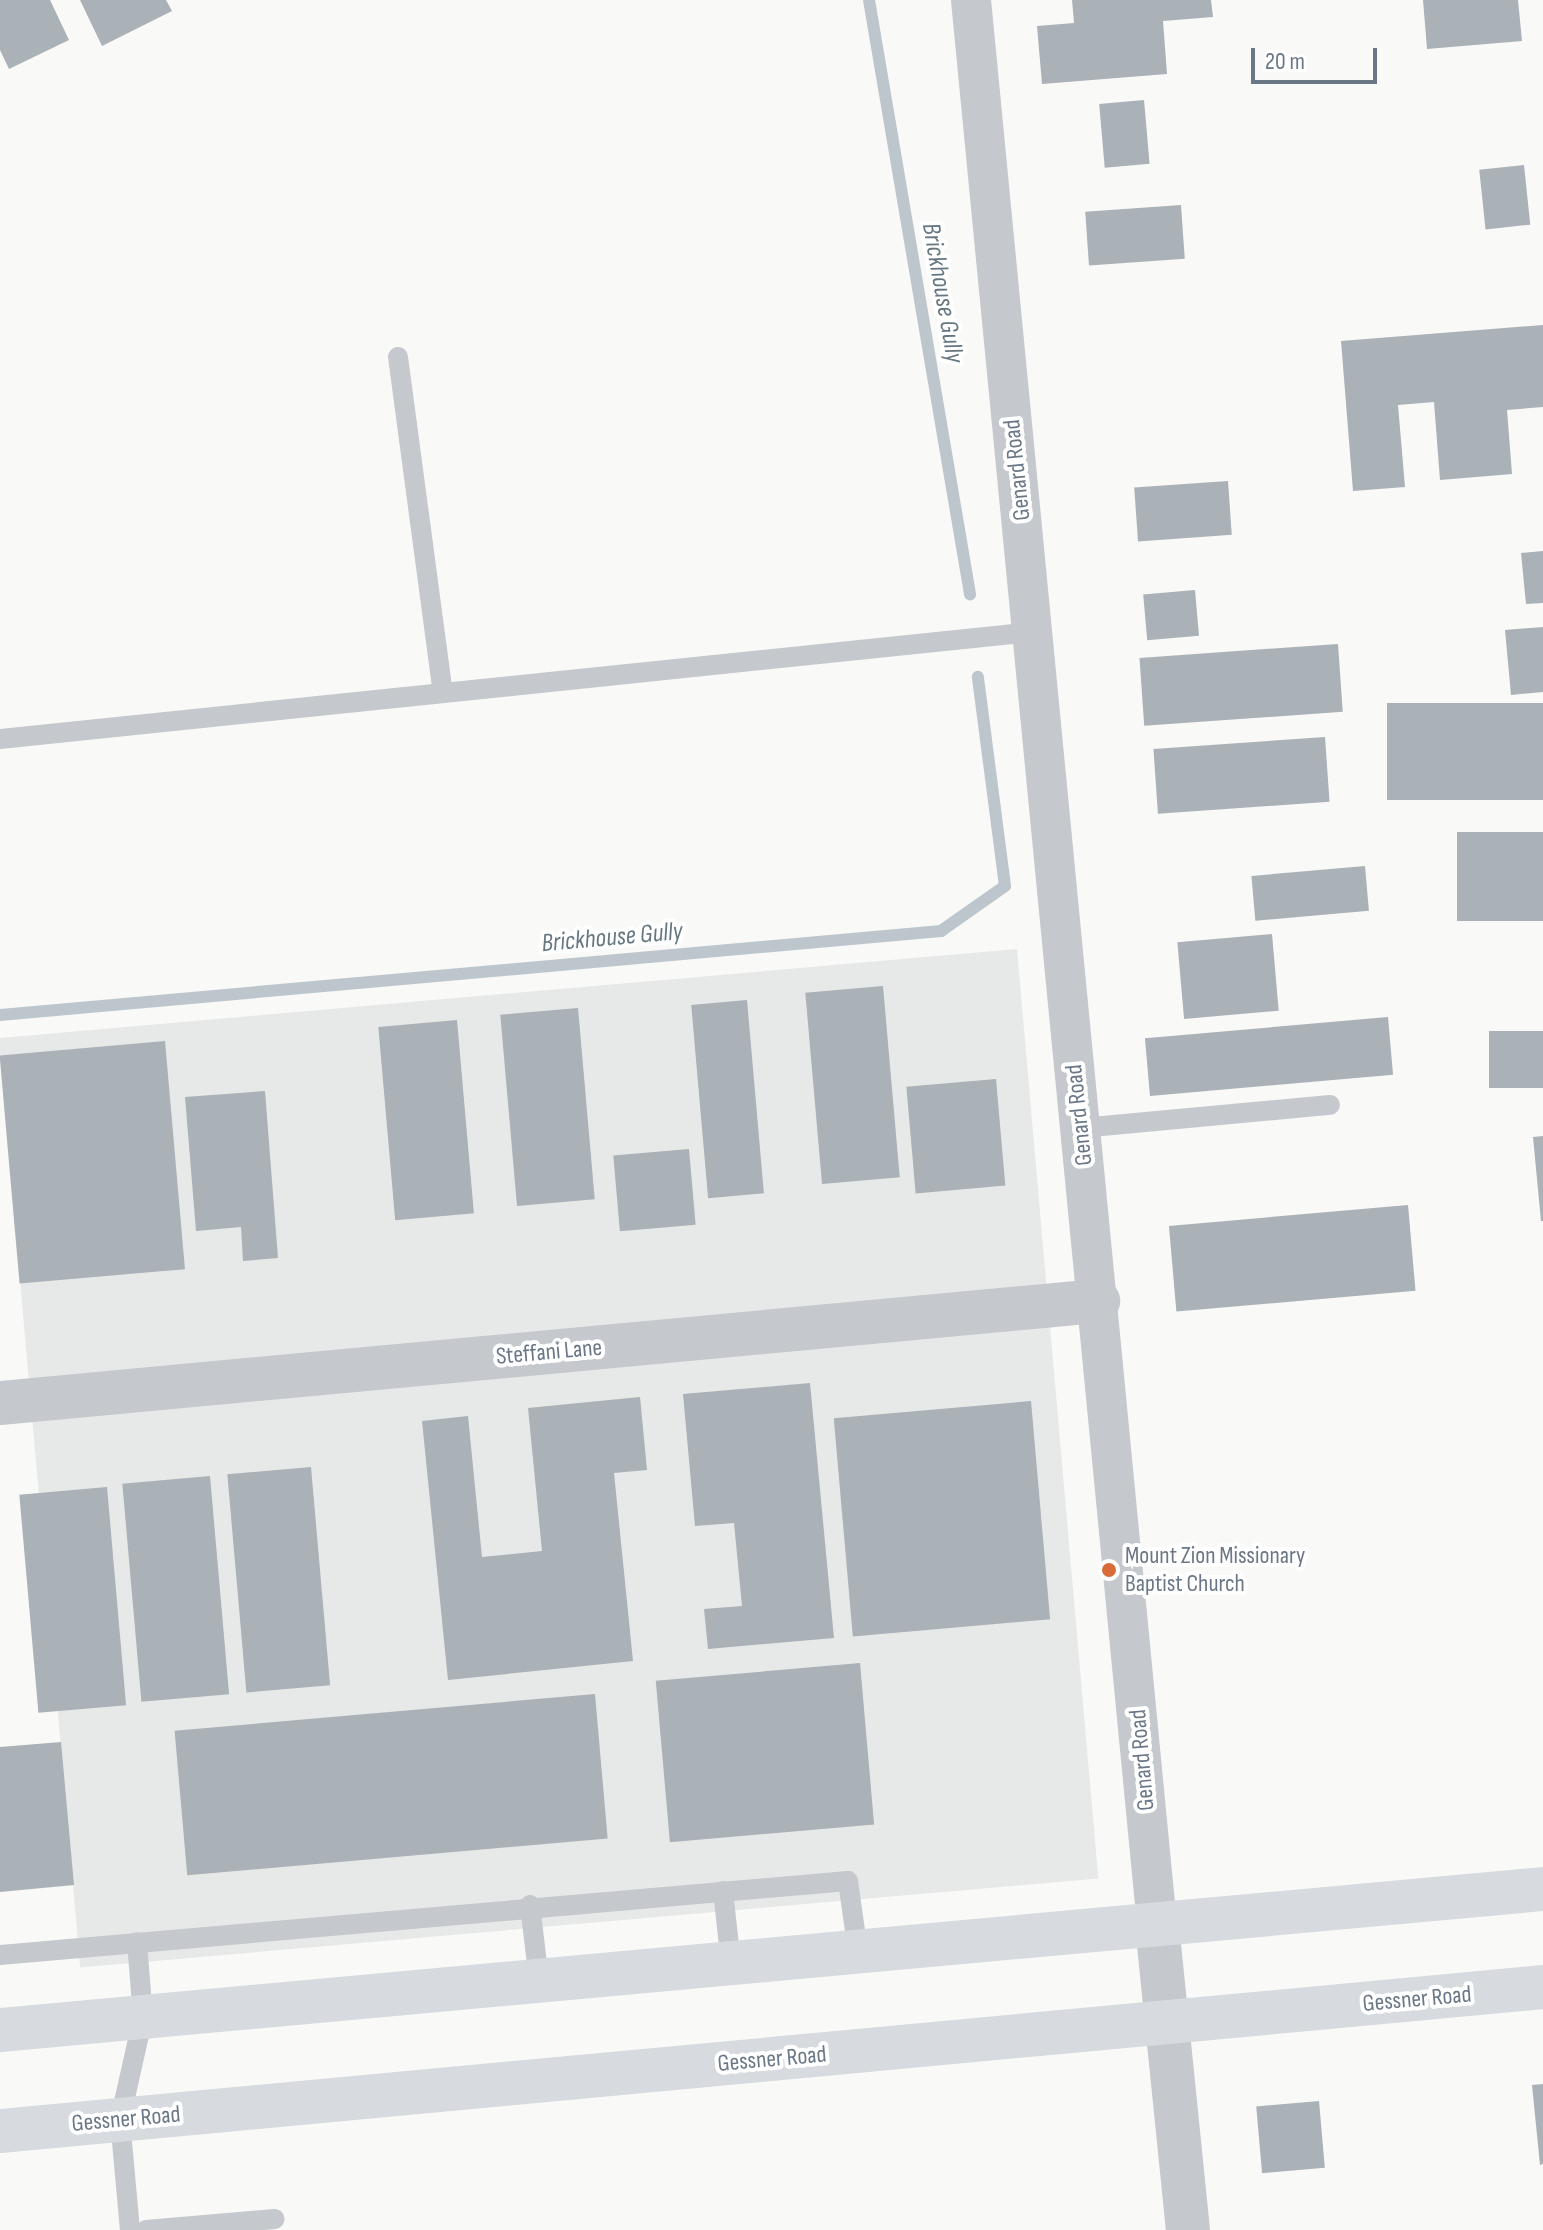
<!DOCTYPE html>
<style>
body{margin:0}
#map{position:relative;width:1543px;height:2230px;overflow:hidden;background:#f9f9f7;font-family:"Sofia Sans Condensed",sans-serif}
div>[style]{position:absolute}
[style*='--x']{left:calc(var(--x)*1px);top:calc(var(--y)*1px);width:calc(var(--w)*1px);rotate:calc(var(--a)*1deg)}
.built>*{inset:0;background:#e7e8e8;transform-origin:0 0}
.stream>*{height:12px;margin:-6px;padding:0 6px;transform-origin:6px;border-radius:6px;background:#bdc6cc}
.building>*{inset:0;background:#aab1b7;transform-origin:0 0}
.service>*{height:20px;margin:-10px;padding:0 10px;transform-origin:10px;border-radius:10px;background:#c5c8cc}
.minor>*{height:40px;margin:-20px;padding:0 20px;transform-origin:20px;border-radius:20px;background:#c5c8cc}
.tertiary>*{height:44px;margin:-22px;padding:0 22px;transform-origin:22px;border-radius:22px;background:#c5c8cc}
.secondary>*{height:44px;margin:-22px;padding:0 22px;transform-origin:22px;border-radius:22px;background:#d7dbdf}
.dots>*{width:22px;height:22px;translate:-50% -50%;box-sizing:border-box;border:4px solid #fff;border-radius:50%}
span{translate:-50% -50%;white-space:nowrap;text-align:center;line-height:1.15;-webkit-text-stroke:8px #fff;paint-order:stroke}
.street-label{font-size:24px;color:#6a7786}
.poi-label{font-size:24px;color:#6a7786}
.left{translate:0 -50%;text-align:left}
.water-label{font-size:26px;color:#667781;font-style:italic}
.scale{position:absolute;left:1251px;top:48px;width:126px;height:36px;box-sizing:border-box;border:4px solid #6a7786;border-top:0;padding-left:10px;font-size:24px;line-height:28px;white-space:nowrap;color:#6a7786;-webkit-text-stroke:6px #fff;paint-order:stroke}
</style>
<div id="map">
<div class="built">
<i style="left:1017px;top:949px;width:933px;height:1022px;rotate:85deg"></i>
</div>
<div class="stream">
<i style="--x:869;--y:0;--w:603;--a:80.35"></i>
<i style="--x:0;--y:1015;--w:945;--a:-5.1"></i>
<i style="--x:941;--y:931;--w:78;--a:-35.1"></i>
<i style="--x:1005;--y:886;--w:211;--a:-97.4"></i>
</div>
<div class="building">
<i style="clip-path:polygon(0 0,50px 0,69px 40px,9px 69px,0 50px)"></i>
<i style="clip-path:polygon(80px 0,166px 0,172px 11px,102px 46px)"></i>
<i style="clip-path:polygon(1072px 0,1211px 0,1213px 17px,1163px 21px,1167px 74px,1042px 84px,1037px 26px,1074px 23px)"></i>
<i style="clip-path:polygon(1423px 0,1518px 0,1522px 41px,1427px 49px)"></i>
<i style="left:1144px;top:100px;width:64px;height:45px;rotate:85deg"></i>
<i style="left:1524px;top:165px;width:60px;height:45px;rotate:84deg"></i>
<i style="left:1181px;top:205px;width:54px;height:96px;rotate:86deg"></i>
<i style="clip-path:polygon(1543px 325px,1543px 407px,1507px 410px,1512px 474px,1440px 480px,1434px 402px,1398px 405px,1405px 487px,1353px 491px,1341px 341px)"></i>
<i style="left:1228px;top:481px;width:54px;height:94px;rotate:86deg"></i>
<i style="clip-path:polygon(1543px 551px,1543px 603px,1526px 604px,1521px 553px)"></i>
<i style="left:1195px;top:590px;width:46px;height:52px;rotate:85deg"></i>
<i style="clip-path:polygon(1543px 627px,1543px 692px,1511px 695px,1505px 630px)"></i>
<i style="left:1338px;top:644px;width:68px;height:199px;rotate:86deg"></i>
<i style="left:1543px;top:703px;width:97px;height:156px;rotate:90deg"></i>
<i style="left:1325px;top:737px;width:65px;height:172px;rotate:86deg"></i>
<i style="left:1543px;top:832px;width:89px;height:86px;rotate:90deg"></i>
<i style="left:1365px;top:866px;width:45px;height:114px;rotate:85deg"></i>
<i style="left:1272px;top:934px;width:77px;height:95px;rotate:85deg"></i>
<i style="left:883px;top:986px;width:192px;height:78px;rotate:85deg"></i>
<i style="left:747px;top:1000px;width:194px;height:56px;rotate:85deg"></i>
<i style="left:578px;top:1008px;width:192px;height:78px;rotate:85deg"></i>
<i style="left:1388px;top:1017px;width:58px;height:244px;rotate:85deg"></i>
<i style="left:457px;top:1020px;width:194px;height:79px;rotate:85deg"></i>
<i style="left:1543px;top:1031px;width:57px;height:54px;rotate:90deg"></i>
<i style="left:165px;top:1041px;width:229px;height:166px;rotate:85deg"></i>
<i style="left:996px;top:1079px;width:107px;height:90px;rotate:85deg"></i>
<i style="clip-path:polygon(265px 1091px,278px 1258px,243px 1261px,241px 1227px,196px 1231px,185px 1097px)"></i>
<i style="clip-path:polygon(1543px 1136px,1543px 1221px,1541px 1221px,1533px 1137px)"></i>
<i style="left:689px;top:1149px;width:76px;height:76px;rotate:85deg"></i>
<i style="left:1408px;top:1205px;width:86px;height:240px;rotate:85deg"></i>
<i style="clip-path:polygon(810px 1383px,834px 1638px,708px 1649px,704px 1609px,742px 1606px,734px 1523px,695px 1526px,683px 1394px)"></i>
<i style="clip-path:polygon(640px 1397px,647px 1470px,614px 1473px,633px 1661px,448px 1680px,422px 1421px,468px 1416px,482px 1557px,542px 1551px,528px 1408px)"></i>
<i style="left:1031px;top:1401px;width:219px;height:198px;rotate:85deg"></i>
<i style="left:311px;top:1467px;width:219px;height:84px;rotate:85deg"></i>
<i style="left:210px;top:1476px;width:219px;height:88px;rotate:85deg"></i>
<i style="left:107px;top:1487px;width:219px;height:88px;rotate:85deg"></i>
<i style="left:860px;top:1663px;width:162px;height:205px;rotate:85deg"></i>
<i style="left:595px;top:1694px;width:145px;height:422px;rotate:85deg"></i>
<i style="clip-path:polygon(61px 1742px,74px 1885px,0 1892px,0 1747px)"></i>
<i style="clip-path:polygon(1543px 2084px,1543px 2164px,1540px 2165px,1532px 2085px)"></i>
<i style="left:1319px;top:2101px;width:67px;height:63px;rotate:85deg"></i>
</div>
<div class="service">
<i style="--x:398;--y:357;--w:339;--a:82.4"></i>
<i style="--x:0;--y:739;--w:1038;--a:-5.92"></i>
<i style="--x:1081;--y:1128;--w:250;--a:-5.3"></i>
<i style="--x:723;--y:1891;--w:73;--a:83.7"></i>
<i style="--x:530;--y:1905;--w:77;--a:83.2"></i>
<i style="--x:0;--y:1955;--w:851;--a:-4.99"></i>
<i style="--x:848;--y:1881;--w:72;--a:82"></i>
<i style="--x:130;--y:2230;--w:110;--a:-95.2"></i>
<i style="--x:120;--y:2120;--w:106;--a:-77.4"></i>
<i style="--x:143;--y:2017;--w:75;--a:-94.6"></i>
<i style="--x:146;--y:2230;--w:129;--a:-4.9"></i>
</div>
<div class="minor">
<i style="--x:971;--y:0;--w:1934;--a:84.48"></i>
</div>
<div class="tertiary">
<i style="--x:0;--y:1403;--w:1103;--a:-5.31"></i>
<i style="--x:1157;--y:1925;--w:307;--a:84.2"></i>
</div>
<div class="secondary">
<i style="--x:0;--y:2030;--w:1549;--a:-5.22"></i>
<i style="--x:0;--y:2131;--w:1550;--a:-5.33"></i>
</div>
<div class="dots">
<i style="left:1109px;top:1570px;background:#d86c38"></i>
</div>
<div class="street-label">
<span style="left:1017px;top:470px;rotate:-96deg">Genard Road</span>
<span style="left:1079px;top:1115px;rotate:-96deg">Genard Road</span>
<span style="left:549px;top:1352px;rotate:-5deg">Steffani Lane</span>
<span style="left:1142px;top:1760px;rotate:-95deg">Genard Road</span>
<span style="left:1417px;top:1999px;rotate:-5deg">Gessner Road</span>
<span style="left:772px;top:2059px;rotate:-5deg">Gessner Road</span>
<span style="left:126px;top:2119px;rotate:-5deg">Gessner Road</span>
</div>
<div class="poi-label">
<span class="left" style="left:1125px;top:1570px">Mount Zion Missionary<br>Baptist Church</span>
</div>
<div class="water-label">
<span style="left:942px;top:293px;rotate:80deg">Brickhouse Gully</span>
<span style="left:612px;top:938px;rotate:-5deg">Brickhouse Gully</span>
</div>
<div class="scale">20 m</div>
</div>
